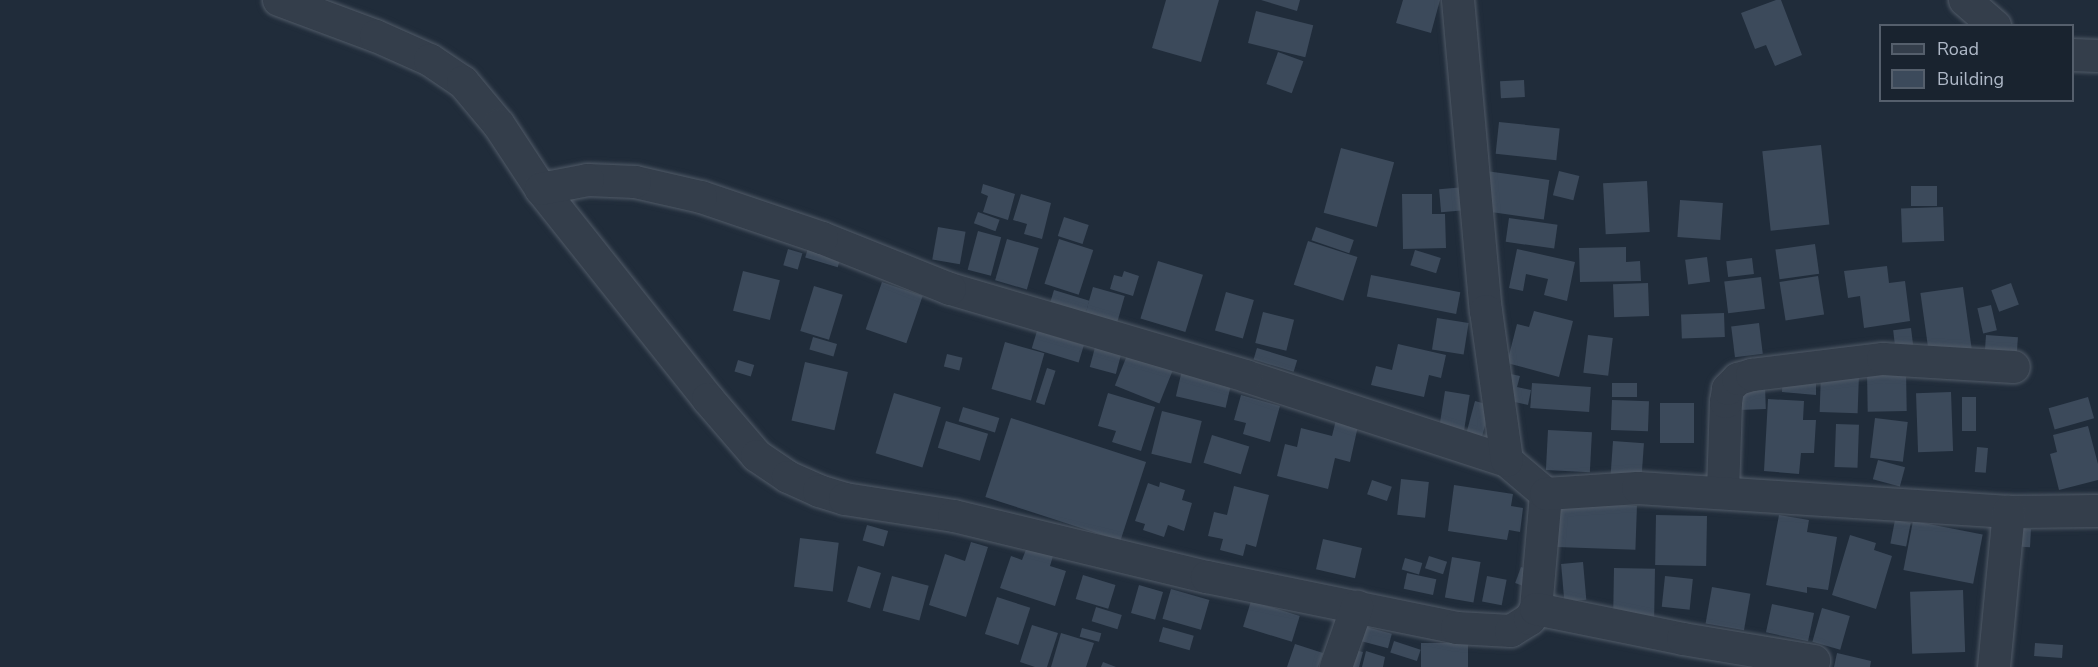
<!DOCTYPE html>
<style>
body{margin:0}
#map{position:relative;width:2098px;height:667px;overflow:hidden;background:#202c3a;font-family:"Nunito Sans",sans-serif}
div>[style]{position:absolute}
[style*='--x']{left:calc(var(--x)*1px);top:calc(var(--y)*1px);width:calc(var(--w)*1px);rotate:calc(var(--a)*1deg)}
.building>*{inset:0;background:#3c4a5b;transform-origin:0 0}
.roads{filter:drop-shadow(0 0 2px #515b68) drop-shadow(0 0 2px #515b68)}
.minor>*{height:32px;margin:-16px;padding:0 16px;transform-origin:16px;border-radius:16px;background:#343e4b}
span{translate:-50% -50%;white-space:nowrap;text-align:center;line-height:1.15;-webkit-text-stroke:5px #19232f;paint-order:stroke}
.legend{position:absolute;left:1879px;top:24px;width:195px;height:78px;box-sizing:border-box;background:#19232f;border:2px solid #555f6c;margin:0;padding:8px 10px;list-style:none;font-size:18px;color:#aeb8c7}
.legend li{display:flex;align-items:center;gap:12px;height:30px}
.legend b{width:30px;border:2px solid #555f6c}
</style>
<div id="map">
<div class="building">
<i style="clip-path:polygon(1166px 0,1219px 0,1201px 62px,1152px 48px)"></i>
<i style="clip-path:polygon(1261px 0,1300px 0,1297px 11px)"></i>
<i style="clip-path:polygon(1403px 0,1440px 0,1431px 33px,1396px 23px)"></i>
<i style="clip-path:polygon(1776px 0,1781px 0,1802px 55px,1775px 66px,1766px 45px,1755px 49px,1741px 13px)"></i>
<i style="left:1256px;top:11px;width:59px;height:33px;rotate:14deg"></i>
<i style="left:1278px;top:52px;width:27px;height:34px;rotate:20deg"></i>
<i style="left:1524px;top:80px;width:17px;height:24px;rotate:87deg"></i>
<i style="left:1499px;top:122px;width:61px;height:32px;rotate:6deg"></i>
<i style="left:1821px;top:145px;width:80px;height:59px;rotate:84deg"></i>
<i style="left:1341px;top:148px;width:55px;height:67px;rotate:15deg"></i>
<i style="left:1486px;top:171px;width:64px;height:40px;rotate:8deg"></i>
<i style="left:1559px;top:171px;width:21px;height:25px;rotate:14deg"></i>
<i style="left:1647px;top:181px;width:51px;height:44px;rotate:87deg"></i>
<i style="clip-path:polygon(983px 184px,1015px 194px,1008px 220px,983px 212px,988px 196px,981px 193px)"></i>
<i style="left:1911px;top:186px;width:26px;height:20px"></i>
<i style="left:1465px;top:187px;width:23px;height:26px;rotate:85deg"></i>
<i style="clip-path:polygon(1021px 194px,1051px 203px,1042px 239px,1024px 234px,1027px 224px,1013px 220px)"></i>
<i style="clip-path:polygon(1402px 194px,1432px 194px,1432px 214px,1445px 214px,1446px 248px,1403px 249px)"></i>
<i style="left:1680px;top:200px;width:43px;height:37px;rotate:4deg"></i>
<i style="left:1943px;top:207px;width:34px;height:42px;rotate:88deg"></i>
<i style="left:978px;top:212px;width:23px;height:12px;rotate:20deg"></i>
<i style="left:1064px;top:217px;width:26px;height:20px;rotate:18deg"></i>
<i style="left:1509px;top:218px;width:49px;height:24px;rotate:8deg"></i>
<i style="left:938px;top:227px;width:28px;height:33px;rotate:10deg"></i>
<i style="left:1316px;top:227px;width:40px;height:14px;rotate:19deg"></i>
<i style="left:978px;top:231px;width:24px;height:40px;rotate:15deg"></i>
<i style="left:1007px;top:239px;width:33px;height:43px;rotate:16deg"></i>
<i style="left:1059px;top:239px;width:36px;height:47px;rotate:18deg"></i>
<i style="left:1308px;top:241px;width:52px;height:46px;rotate:18deg"></i>
<i style="left:1815px;top:244px;width:30px;height:40px;rotate:82deg"></i>
<i style="left:809px;top:245px;width:34px;height:13px;rotate:17deg"></i>
<i style="clip-path:polygon(1626px 247px,1626px 262px,1640px 261px,1641px 281px,1580px 282px,1579px 248px)"></i>
<i style="left:788px;top:249px;width:15px;height:17px;rotate:16deg"></i>
<i style="clip-path:polygon(1517px 249px,1575px 262px,1567px 301px,1544px 295px,1548px 279px,1526px 274px,1523px 291px,1509px 288px)"></i>
<i style="left:1415px;top:250px;width:27px;height:16px;rotate:17deg"></i>
<i style="left:1707px;top:257px;width:25px;height:22px;rotate:83deg"></i>
<i style="left:1752px;top:258px;width:16px;height:26px;rotate:83deg"></i>
<i style="left:1158px;top:261px;width:47px;height:60px;rotate:17deg"></i>
<i style="clip-path:polygon(1887px 266px,1889px 283px,1905px 281px,1910px 321px,1864px 328px,1860px 296px,1848px 298px,1844px 271px)"></i>
<i style="left:743px;top:271px;width:38px;height:41px;rotate:14deg"></i>
<i style="clip-path:polygon(1124px 271px,1139px 276px,1133px 296px,1110px 289px,1114px 275px,1122px 277px)"></i>
<i style="left:1371px;top:275px;width:91px;height:22px;rotate:11deg"></i>
<i style="left:1818px;top:276px;width:39px;height:39px;rotate:81deg"></i>
<i style="left:1761px;top:277px;width:32px;height:37px;rotate:83deg"></i>
<i style="left:882px;top:282px;width:43px;height:50px;rotate:19deg"></i>
<i style="left:1648px;top:283px;width:33px;height:35px;rotate:88deg"></i>
<i style="left:2011px;top:283px;width:23px;height:21px;rotate:70deg"></i>
<i style="left:814px;top:286px;width:30px;height:47px;rotate:17deg"></i>
<i style="left:1093px;top:287px;width:33px;height:35px;rotate:16deg"></i>
<i style="left:1963px;top:287px;width:66px;height:43px;rotate:82deg"></i>
<i style="left:1054px;top:290px;width:37px;height:19px;rotate:17deg"></i>
<i style="left:1226px;top:292px;width:29px;height:40px;rotate:16deg"></i>
<i style="left:1991px;top:305px;width:26px;height:14px;rotate:77deg"></i>
<i style="clip-path:polygon(1534px 311px,1573px 321px,1559px 377px,1507px 363px,1517px 324px,1529px 327px)"></i>
<i style="left:1263px;top:312px;width:32px;height:32px;rotate:14deg"></i>
<i style="left:1724px;top:313px;width:24px;height:43px;rotate:88deg"></i>
<i style="left:1437px;top:318px;width:32px;height:32px;rotate:9deg"></i>
<i style="left:1759px;top:323px;width:31px;height:28px;rotate:83deg"></i>
<i style="left:1911px;top:328px;width:23px;height:18px;rotate:83deg"></i>
<i style="left:1037px;top:331px;width:49px;height:18px;rotate:17deg"></i>
<i style="left:1588px;top:335px;width:25px;height:38px;rotate:7deg"></i>
<i style="left:1986px;top:335px;width:32px;height:16px;rotate:4deg"></i>
<i style="left:813px;top:337px;width:25px;height:13px;rotate:16deg"></i>
<i style="left:1097px;top:340px;width:27px;height:28px;rotate:15deg"></i>
<i style="left:1005px;top:342px;width:41px;height:49px;rotate:16deg"></i>
<i style="clip-path:polygon(1398px 344px,1446px 355px,1441px 378px,1429px 375px,1424px 397px,1371px 385px,1376px 366px,1392px 370px)"></i>
<i style="left:1257px;top:348px;width:42px;height:12px;rotate:17deg"></i>
<i style="left:1128px;top:353px;width:48px;height:35px;rotate:22deg"></i>
<i style="left:947px;top:354px;width:16px;height:13px;rotate:14deg"></i>
<i style="left:738px;top:360px;width:17px;height:12px;rotate:17deg"></i>
<i style="left:805px;top:362px;width:44px;height:60px;rotate:13deg"></i>
<i style="left:1047px;top:368px;width:9px;height:36px;rotate:18deg"></i>
<i style="left:1182px;top:370px;width:51px;height:27px;rotate:13deg"></i>
<i style="left:1906px;top:370px;width:41px;height:39px;rotate:89deg"></i>
<i style="clip-path:polygon(1506px 373px,1520px 376px,1517px 387px,1531px 390px,1528px 405px,1501px 399px)"></i>
<i style="clip-path:polygon(1783px 373px,1792px 381px,1816px 383px,1816px 395px,1782px 392px)"></i>
<i style="left:1821px;top:373px;width:38px;height:39px;rotate:2deg"></i>
<i style="left:1532px;top:383px;width:59px;height:25px;rotate:4deg"></i>
<i style="left:1612px;top:383px;width:25px;height:14px"></i>
<i style="left:1765px;top:386px;width:23px;height:27px;rotate:88deg"></i>
<i style="left:1445px;top:391px;width:25px;height:45px;rotate:9deg"></i>
<i style="left:1951px;top:392px;width:59px;height:35px;rotate:88deg"></i>
<i style="left:894px;top:393px;width:49px;height:63px;rotate:17deg"></i>
<i style="clip-path:polygon(1108px 393px,1155px 407px,1141px 451px,1112px 442px,1116px 431px,1098px 426px)"></i>
<i style="clip-path:polygon(1241px 395px,1280px 406px,1270px 442px,1243px 434px,1246px 423px,1234px 420px)"></i>
<i style="left:1962px;top:397px;width:14px;height:34px"></i>
<i style="left:2088px;top:397px;width:22px;height:41px;rotate:74deg"></i>
<i style="clip-path:polygon(1768px 399px,1804px 401px,1803px 420px,1816px 420px,1814px 453px,1801px 453px,1799px 474px,1764px 471px)"></i>
<i style="left:1612px;top:400px;width:37px;height:30px;rotate:2deg"></i>
<i style="left:1475px;top:401px;width:16px;height:36px;rotate:15deg"></i>
<i style="left:1660px;top:403px;width:34px;height:40px"></i>
<i style="left:963px;top:407px;width:38px;height:15px;rotate:17deg"></i>
<i style="left:1162px;top:411px;width:41px;height:44px;rotate:14deg"></i>
<i style="left:1011px;top:418px;width:142px;height:83px;rotate:18deg"></i>
<i style="left:1875px;top:418px;width:33px;height:40px;rotate:7deg"></i>
<i style="clip-path:polygon(1336px 420px,1358px 426px,1350px 462px,1335px 458px,1328px 489px,1277px 476px,1285px 444px,1297px 447px,1301px 428px,1332px 436px)"></i>
<i style="left:946px;top:421px;width:44px;height:28px;rotate:17deg"></i>
<i style="left:1836px;top:424px;width:23px;height:43px;rotate:2deg"></i>
<i style="clip-path:polygon(2088px 426px,2098px 464px,2098px 480px,2059px 490px,2050px 454px,2057px 452px,2053px 435px)"></i>
<i style="left:1548px;top:430px;width:44px;height:40px;rotate:3deg"></i>
<i style="left:1212px;top:435px;width:39px;height:29px;rotate:17deg"></i>
<i style="left:1613px;top:441px;width:31px;height:36px;rotate:4deg"></i>
<i style="left:1977px;top:447px;width:11px;height:25px;rotate:5deg"></i>
<i style="left:1878px;top:460px;width:28px;height:20px;rotate:15deg"></i>
<i style="left:1401px;top:479px;width:28px;height:36px;rotate:6deg"></i>
<i style="left:1372px;top:480px;width:21px;height:15px;rotate:19deg"></i>
<i style="clip-path:polygon(1160px 482px,1185px 490px,1182px 500px,1192px 503px,1184px 531px,1168px 525px,1164px 537px,1143px 530px,1145px 524px,1135px 521px,1148px 483px,1159px 487px)"></i>
<i style="clip-path:polygon(1454px 485px,1513px 494px,1511px 506px,1523px 508px,1520px 532px,1509px 530px,1507px 540px,1448px 531px)"></i>
<i style="clip-path:polygon(1234px 486px,1269px 495px,1256px 547px,1246px 544px,1243px 556px,1220px 550px,1223px 539px,1208px 536px,1214px 512px,1227px 515px)"></i>
<i style="left:1558px;top:503px;width:79px;height:44px;rotate:2deg"></i>
<i style="left:1656px;top:515px;width:51px;height:50px;rotate:1deg"></i>
<i style="clip-path:polygon(1779px 515px,1809px 520px,1807px 532px,1837px 537px,1828px 590px,1807px 587px,1807px 593px,1766px 585px)"></i>
<i style="left:1895px;top:520px;width:16px;height:24px;rotate:11deg"></i>
<i style="left:1913px;top:521px;width:71px;height:50px;rotate:11deg"></i>
<i style="left:867px;top:525px;width:22px;height:16px;rotate:16deg"></i>
<i style="left:2009px;top:528px;width:22px;height:18px;rotate:3deg"></i>
<i style="clip-path:polygon(1850px 535px,1876px 543px,1874px 550px,1892px 556px,1876px 609px,1832px 595px)"></i>
<i style="left:800px;top:538px;width:39px;height:49px;rotate:7deg"></i>
<i style="left:1323px;top:539px;width:40px;height:31px;rotate:13deg"></i>
<i style="clip-path:polygon(971px 542px,988px 547px,966px 617px,929px 605px,945px 554px,965px 561px)"></i>
<i style="clip-path:polygon(1027px 547px,1053px 556px,1050px 566px,1066px 571px,1055px 606px,1000px 588px,1011px 556px,1022px 560px)"></i>
<i style="left:1429px;top:556px;width:19px;height:13px;rotate:18deg"></i>
<i style="left:1452px;top:557px;width:29px;height:41px;rotate:10deg"></i>
<i style="left:1405px;top:558px;width:18px;height:12px;rotate:16deg"></i>
<i style="left:1583px;top:562px;width:38px;height:22px;rotate:85deg"></i>
<i style="left:858px;top:566px;width:24px;height:37px;rotate:17deg"></i>
<i style="left:1521px;top:567px;width:15px;height:17px;rotate:20deg"></i>
<i style="left:1614px;top:568px;width:41px;height:49px;rotate:1deg"></i>
<i style="left:1407px;top:573px;width:30px;height:16px;rotate:12deg"></i>
<i style="left:1083px;top:575px;width:34px;height:25px;rotate:17deg"></i>
<i style="left:892px;top:576px;width:38px;height:36px;rotate:15deg"></i>
<i style="left:1487px;top:576px;width:20px;height:26px;rotate:11deg"></i>
<i style="left:1665px;top:576px;width:28px;height:31px;rotate:6deg"></i>
<i style="left:1139px;top:585px;width:25px;height:29px;rotate:16deg"></i>
<i style="left:1712px;top:587px;width:39px;height:37px;rotate:10deg"></i>
<i style="left:1171px;top:589px;width:40px;height:31px;rotate:16deg"></i>
<i style="left:1963px;top:590px;width:62px;height:53px;rotate:88deg"></i>
<i style="left:997px;top:597px;width:35px;height:39px;rotate:18deg"></i>
<i style="left:1251px;top:601px;width:51px;height:27px;rotate:17deg"></i>
<i style="left:1772px;top:604px;width:43px;height:29px;rotate:12deg"></i>
<i style="left:1096px;top:607px;width:27px;height:15px;rotate:17deg"></i>
<i style="left:1822px;top:608px;width:29px;height:35px;rotate:16deg"></i>
<i style="clip-path:polygon(1032px 625px,1058px 633px,1047px 667px,1035px 667px,1020px 662px)"></i>
<i style="left:1359px;top:625px;width:34px;height:15px;rotate:15deg"></i>
<i style="left:1163px;top:627px;width:32px;height:15px;rotate:16deg"></i>
<i style="left:1082px;top:628px;width:20px;height:9px;rotate:15deg"></i>
<i style="clip-path:polygon(1061px 633px,1094px 643px,1086px 667px,1051px 667px)"></i>
<i style="left:1394px;top:641px;width:28px;height:12px;rotate:18deg"></i>
<i style="left:1421px;top:643px;width:47px;height:24px"></i>
<i style="left:2035px;top:643px;width:28px;height:13px;rotate:4deg"></i>
<i style="clip-path:polygon(1295px 644px,1323px 653px,1318px 667px,1287px 667px)"></i>
<i style="clip-path:polygon(1343px 647px,1363px 652px,1359px 667px,1339px 667px)"></i>
<i style="clip-path:polygon(1366px 651px,1385px 657px,1383px 667px,1362px 667px)"></i>
<i style="clip-path:polygon(1837px 653px,1871px 661px,1870px 667px,1834px 667px)"></i>
<i style="clip-path:polygon(1103px 662px,1116px 667px,1101px 667px)"></i>
</div>
<div class="roads">
<div class="minor">
<i style="--x:279;--y:0;--w:103;--a:20.4"></i>
<i style="--x:376;--y:36;--w:59;--a:24"></i>
<i style="--x:430;--y:60;--w:40;--a:34"></i>
<i style="--x:463;--y:82;--w:56;--a:50.1"></i>
<i style="--x:499;--y:125;--w:77;--a:56.7"></i>
<i style="--x:541;--y:189;--w:268;--a:51.5"></i>
<i style="--x:708;--y:399;--w:75;--a:49.3"></i>
<i style="--x:757;--y:456;--w:37;--a:34"></i>
<i style="--x:788;--y:477;--w:34;--a:24"></i>
<i style="--x:819;--y:491;--w:27;--a:17"></i>
<i style="--x:845;--y:499;--w:110;--a:8.9"></i>
<i style="--x:954;--y:516;--w:260;--a:13.6"></i>
<i style="--x:1207;--y:577;--w:255;--a:11.5"></i>
<i style="--x:1457;--y:628;--w:54;--a:3.2"></i>
<i style="--x:1511;--y:631;--w:22;--a:-32"></i>
<i style="--x:1530;--y:619;--w:12;--a:-59"></i>
<i style="--x:1536;--y:609;--w:115;--a:-85"></i>
<i style="--x:1546;--y:494;--w:51;--a:-139.8"></i>
<i style="--x:1507;--y:461;--w:274;--a:-162"></i>
<i style="--x:1246;--y:376;--w:309;--a:-163.6"></i>
<i style="--x:950;--y:289;--w:138;--a:-158.3"></i>
<i style="--x:822;--y:238;--w:128;--a:-161.3"></i>
<i style="--x:701;--y:197;--w:68;--a:-167.2"></i>
<i style="--x:635;--y:182;--w:47;--a:-177.6"></i>
<i style="--x:588;--y:180;--w:48;--a:169.2"></i>
<i style="--x:1458;--y:0;--w:312;--a:84.9"></i>
<i style="--x:1486;--y:311;--w:151;--a:82"></i>
<i style="--x:1965;--y:0;--w:40;--a:41"></i>
<i style="--x:2072;--y:55;--w:26;--a:2"></i>
<i style="--x:1723;--y:492;--w:90;--a:-88.1"></i>
<i style="--x:1726;--y:402;--w:13;--a:-81"></i>
<i style="--x:1728;--y:389;--w:14;--a:-45"></i>
<i style="--x:1738;--y:379;--w:15;--a:-16"></i>
<i style="--x:1752;--y:375;--w:132;--a:-7"></i>
<i style="--x:1883;--y:359;--w:131;--a:3.5"></i>
<i style="--x:1546;--y:494;--w:92;--a:-3.7"></i>
<i style="--x:1638;--y:488;--w:372;--a:3.7"></i>
<i style="--x:2009;--y:512;--w:89;--a:-0.6"></i>
<i style="--x:1536;--y:609;--w:150;--a:11.5"></i>
<i style="--x:1683;--y:639;--w:133;--a:9.5"></i>
<i style="--x:1336;--y:667;--w:64;--a:-70.7"></i>
<i style="--x:1994;--y:667;--w:156;--a:-84.5"></i>
</div>
</div>
<ul class="legend">
<li><b style="height:8px;background:#343e4b"></b>Road</li>
<li><b style="height:16px;background:#3c4a5b"></b>Building</li>
</ul>
</div>
